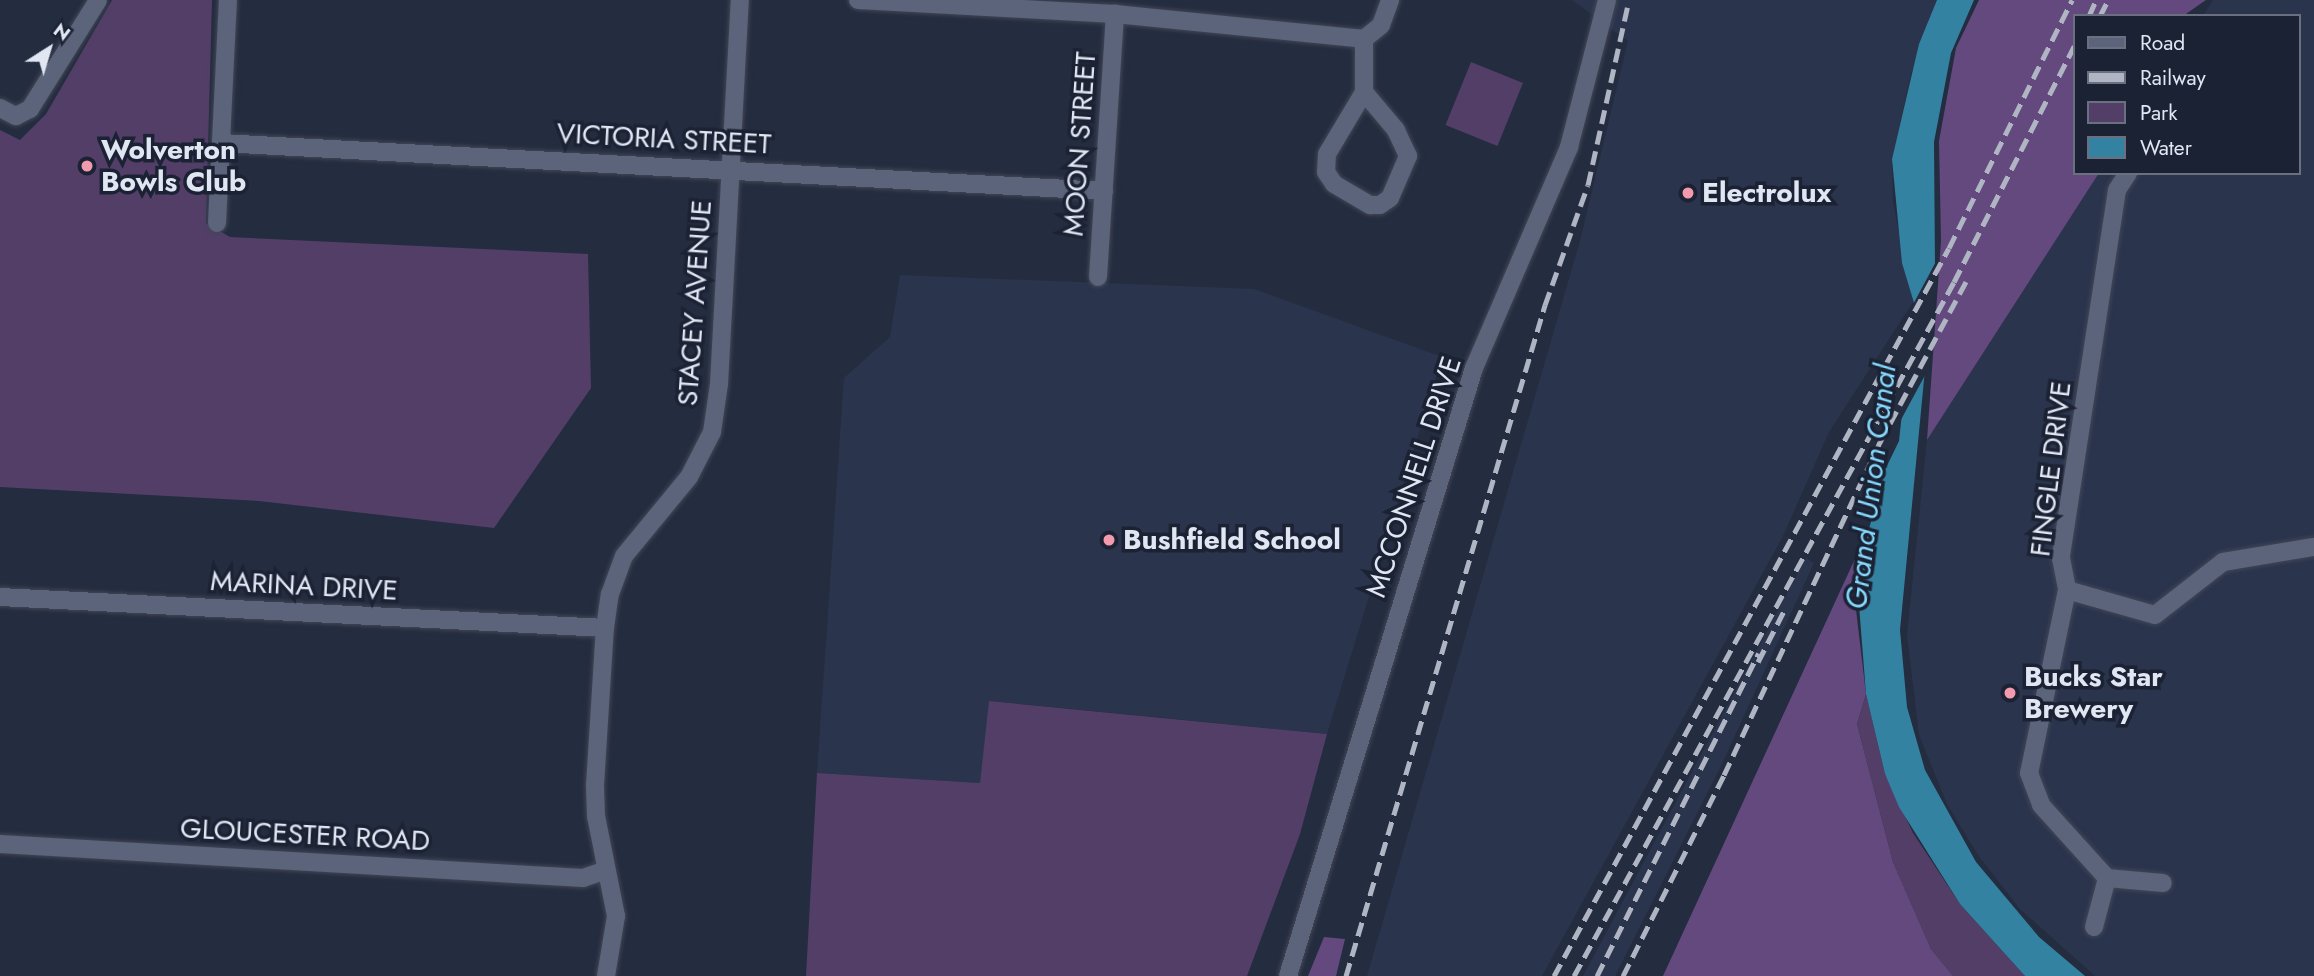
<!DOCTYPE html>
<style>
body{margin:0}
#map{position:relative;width:2314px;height:976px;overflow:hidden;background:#242c3f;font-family:Jost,sans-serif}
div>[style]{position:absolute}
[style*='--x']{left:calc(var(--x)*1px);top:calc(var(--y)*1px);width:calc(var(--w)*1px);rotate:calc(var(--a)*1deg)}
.built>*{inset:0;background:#2a344d}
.green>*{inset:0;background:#533e68;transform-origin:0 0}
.forest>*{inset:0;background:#63497e}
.water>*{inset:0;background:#3482a1}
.pier>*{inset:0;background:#242c3f}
.roads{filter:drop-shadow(0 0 2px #414656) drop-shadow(0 0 2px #414656)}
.minor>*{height:18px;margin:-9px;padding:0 9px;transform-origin:9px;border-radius:9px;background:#5b647a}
.rail>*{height:5px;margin-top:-2.5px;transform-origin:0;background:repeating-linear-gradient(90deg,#b0b5c4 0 14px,transparent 0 21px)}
.dots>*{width:19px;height:19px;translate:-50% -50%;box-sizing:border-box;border:4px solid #1b2234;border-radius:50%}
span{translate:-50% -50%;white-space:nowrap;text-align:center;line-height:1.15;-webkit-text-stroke:7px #1b2234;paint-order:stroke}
.street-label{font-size:28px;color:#e1e6f3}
.poi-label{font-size:28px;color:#e1e6f3;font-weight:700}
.left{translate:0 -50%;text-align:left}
.water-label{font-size:30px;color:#86d9fd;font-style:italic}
.legend{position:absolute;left:2073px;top:14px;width:228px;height:161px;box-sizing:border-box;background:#1b2234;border:2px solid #6a7080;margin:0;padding:9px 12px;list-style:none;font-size:21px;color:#e1e6f3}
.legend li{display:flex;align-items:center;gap:14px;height:35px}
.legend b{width:35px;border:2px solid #6a7080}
.north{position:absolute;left:14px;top:14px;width:70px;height:70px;-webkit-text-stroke:5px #1b2234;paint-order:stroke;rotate:37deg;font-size:19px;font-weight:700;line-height:28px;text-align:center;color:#e1e6f3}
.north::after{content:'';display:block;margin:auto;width:24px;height:32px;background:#e1e6f3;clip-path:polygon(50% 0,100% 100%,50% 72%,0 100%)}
</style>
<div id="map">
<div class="built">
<i style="clip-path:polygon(1572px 0,1937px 0,1911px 74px,1892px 159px,1893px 202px,1913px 302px,1829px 432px,1783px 536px,1542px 976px,1367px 976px,1580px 241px,1628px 41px)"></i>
<i style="clip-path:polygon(2213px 0,2314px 0,2314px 976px,2095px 976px,2020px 909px,1978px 855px,1947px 804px,1919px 735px,1907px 635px,1927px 440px,2099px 173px,2298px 173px,2298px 16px,2203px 16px)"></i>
<i style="clip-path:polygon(900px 275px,1254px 289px,1442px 357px,1327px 734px,990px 701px,980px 783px,817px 773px,844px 378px,890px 337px)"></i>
<i style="clip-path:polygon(1806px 558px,1814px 563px,1721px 766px,1615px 976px,1583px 976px)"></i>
</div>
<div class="green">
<i style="clip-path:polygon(112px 0,212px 0,206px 223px,230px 237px,588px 254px,591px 388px,494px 528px,259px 501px,0 487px,0 130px,20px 140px,46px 114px)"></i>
<i style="left:1471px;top:62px;width:56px;height:68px;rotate:22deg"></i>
<i style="clip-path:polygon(1866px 694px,1885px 774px,1913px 833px,1960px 904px,2025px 976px,1953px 976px,1931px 949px,1893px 862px,1857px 724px)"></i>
<i style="clip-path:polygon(989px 701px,1327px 734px,1300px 834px,1247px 976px,806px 976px,817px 773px,980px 783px)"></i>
</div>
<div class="forest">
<i style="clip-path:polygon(1979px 0,2206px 0,2183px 16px,2074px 16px,2074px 173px,2099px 173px,1927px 440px,1941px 241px,1939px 141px,1956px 48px)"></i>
<i style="clip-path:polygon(1859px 550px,1854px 593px,1866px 694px,1857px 724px,1893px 862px,1931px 949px,1953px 976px,1663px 976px)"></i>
<i style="clip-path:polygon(1324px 937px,1345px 939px,1336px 976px,1308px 976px)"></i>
</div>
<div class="water">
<i style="clip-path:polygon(1937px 0,1974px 0,1951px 53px,1934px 142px,1935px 265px,1900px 630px,1907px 707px,1925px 770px,1976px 862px,2039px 937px,2085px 976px,2025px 976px,1960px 904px,1899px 807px,1885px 774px,1866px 694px,1858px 592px,1863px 552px,1884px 472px,1899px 441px,1914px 303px,1902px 263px,1892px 159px,1919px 44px)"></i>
</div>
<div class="pier">
<i style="clip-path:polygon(1939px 256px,1930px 366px,1897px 427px,1909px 312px)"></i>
</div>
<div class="roads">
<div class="minor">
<i style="--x:858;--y:0;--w:257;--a:3.1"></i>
<i style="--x:1115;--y:14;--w:250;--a:5.7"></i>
<i style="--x:1364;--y:39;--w:53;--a:90"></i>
<i style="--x:1364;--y:92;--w:72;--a:120.8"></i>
<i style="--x:1327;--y:154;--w:18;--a:93"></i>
<i style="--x:1326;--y:172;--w:14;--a:56"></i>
<i style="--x:1334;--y:184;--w:42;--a:30.3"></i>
<i style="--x:1370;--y:205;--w:10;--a:0"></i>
<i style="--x:1380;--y:205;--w:12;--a:-35"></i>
<i style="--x:1390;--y:198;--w:46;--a:-66.8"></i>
<i style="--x:1408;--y:156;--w:29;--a:-115"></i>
<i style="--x:1396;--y:130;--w:50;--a:-130.1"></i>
<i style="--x:1364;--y:39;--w:22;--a:-39"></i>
<i style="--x:1381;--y:25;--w:27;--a:-70"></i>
<i style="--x:0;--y:108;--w:18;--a:27"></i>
<i style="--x:16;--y:116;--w:16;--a:-27"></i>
<i style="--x:30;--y:109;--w:128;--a:-58"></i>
<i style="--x:221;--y:143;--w:884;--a:3.11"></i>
<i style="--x:2128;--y:173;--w:20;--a:123"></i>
<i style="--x:2117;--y:190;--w:372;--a:98.7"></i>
<i style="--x:2061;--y:558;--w:33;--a:79"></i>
<i style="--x:2067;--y:590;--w:91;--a:15.9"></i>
<i style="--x:2155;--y:615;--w:86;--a:-37.9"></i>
<i style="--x:2223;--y:562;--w:92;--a:-9.4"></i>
<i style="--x:217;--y:223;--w:223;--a:-87.2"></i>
<i style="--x:1098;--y:277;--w:264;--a:-86.3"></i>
<i style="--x:2067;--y:590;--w:187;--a:101.7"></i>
<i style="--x:2029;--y:773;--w:34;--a:69"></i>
<i style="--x:2041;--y:805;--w:98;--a:47.9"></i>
<i style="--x:2107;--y:878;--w:56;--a:5.1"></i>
<i style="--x:0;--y:597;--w:606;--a:2.93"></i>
<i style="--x:0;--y:844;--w:584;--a:3.34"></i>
<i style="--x:583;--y:878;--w:24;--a:-19"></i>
<i style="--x:2094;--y:927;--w:51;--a:-75.1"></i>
<i style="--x:606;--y:976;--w:61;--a:-80.5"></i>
<i style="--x:616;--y:916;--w:102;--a:-101.3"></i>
<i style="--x:596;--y:816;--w:31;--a:-92"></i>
<i style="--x:595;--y:785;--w:157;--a:-86.4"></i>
<i style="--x:605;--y:628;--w:34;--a:-82"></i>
<i style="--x:610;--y:594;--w:40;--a:-69.8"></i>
<i style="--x:624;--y:556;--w:102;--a:-50.6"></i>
<i style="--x:689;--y:477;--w:51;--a:-62.9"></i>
<i style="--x:712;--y:432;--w:49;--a:-81.7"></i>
<i style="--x:719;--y:384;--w:385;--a:-86.9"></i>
<i style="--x:1288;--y:976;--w:636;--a:-72.99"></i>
<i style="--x:1474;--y:368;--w:241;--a:-66.7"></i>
<i style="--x:1569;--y:147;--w:152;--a:-75.5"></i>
</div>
</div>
<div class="rail">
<i style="--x:2089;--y:16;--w:17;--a:-66"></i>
<i style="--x:2100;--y:16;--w:18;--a:-63"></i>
<i style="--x:1758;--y:662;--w:59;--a:-63"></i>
<i style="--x:1346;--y:976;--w:700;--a:-73.48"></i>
<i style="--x:1545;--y:305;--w:127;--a:-70.3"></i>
<i style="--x:1588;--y:185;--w:189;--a:-77.5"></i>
<i style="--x:1554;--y:976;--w:828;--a:-61.52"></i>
<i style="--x:1949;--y:248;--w:277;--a:-63.6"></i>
<i style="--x:1574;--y:976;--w:791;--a:-61.3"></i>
<i style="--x:1954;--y:282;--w:265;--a:-63"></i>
<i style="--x:1597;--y:976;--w:361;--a:-63.4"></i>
<i style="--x:1623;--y:976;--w:225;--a:-63.3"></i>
<i style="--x:1724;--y:775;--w:368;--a:-64.9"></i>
<i style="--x:1880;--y:442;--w:184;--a:-61.8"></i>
</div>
<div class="dots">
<i style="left:87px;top:166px;background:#f29aae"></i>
<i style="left:1688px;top:193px;background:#f29aae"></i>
<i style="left:1109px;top:540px;background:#f29aae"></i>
<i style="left:2010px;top:693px;background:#f29aae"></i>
</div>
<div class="street-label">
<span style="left:664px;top:139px;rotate:3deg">VICTORIA STREET</span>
<span style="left:1080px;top:144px;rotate:-86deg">MOON STREET</span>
<span style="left:695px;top:303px;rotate:-86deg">STACEY AVENUE</span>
<span style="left:2051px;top:469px;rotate:-83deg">FINGLE DRIVE</span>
<span style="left:1414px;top:477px;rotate:-72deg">MCCONNELL DRIVE</span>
<span style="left:304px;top:586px;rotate:3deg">MARINA DRIVE</span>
<span style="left:305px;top:835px;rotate:3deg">GLOUCESTER ROAD</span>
</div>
<div class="poi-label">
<span class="left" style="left:101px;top:166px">Wolverton<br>Bowls Club</span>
<span class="left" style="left:1702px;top:193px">Electrolux</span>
<span class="left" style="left:1123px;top:540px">Bushfield School</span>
<span class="left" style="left:2024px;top:693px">Bucks Star<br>Brewery</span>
</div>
<div class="water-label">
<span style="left:1871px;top:487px;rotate:-83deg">Grand Union Canal</span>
</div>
<ul class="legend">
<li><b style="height:9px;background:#5b647a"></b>Road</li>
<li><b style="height:9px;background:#b0b5c4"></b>Railway</li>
<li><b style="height:19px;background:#533e68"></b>Park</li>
<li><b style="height:19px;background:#3482a1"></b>Water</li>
</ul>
<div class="north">N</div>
</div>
